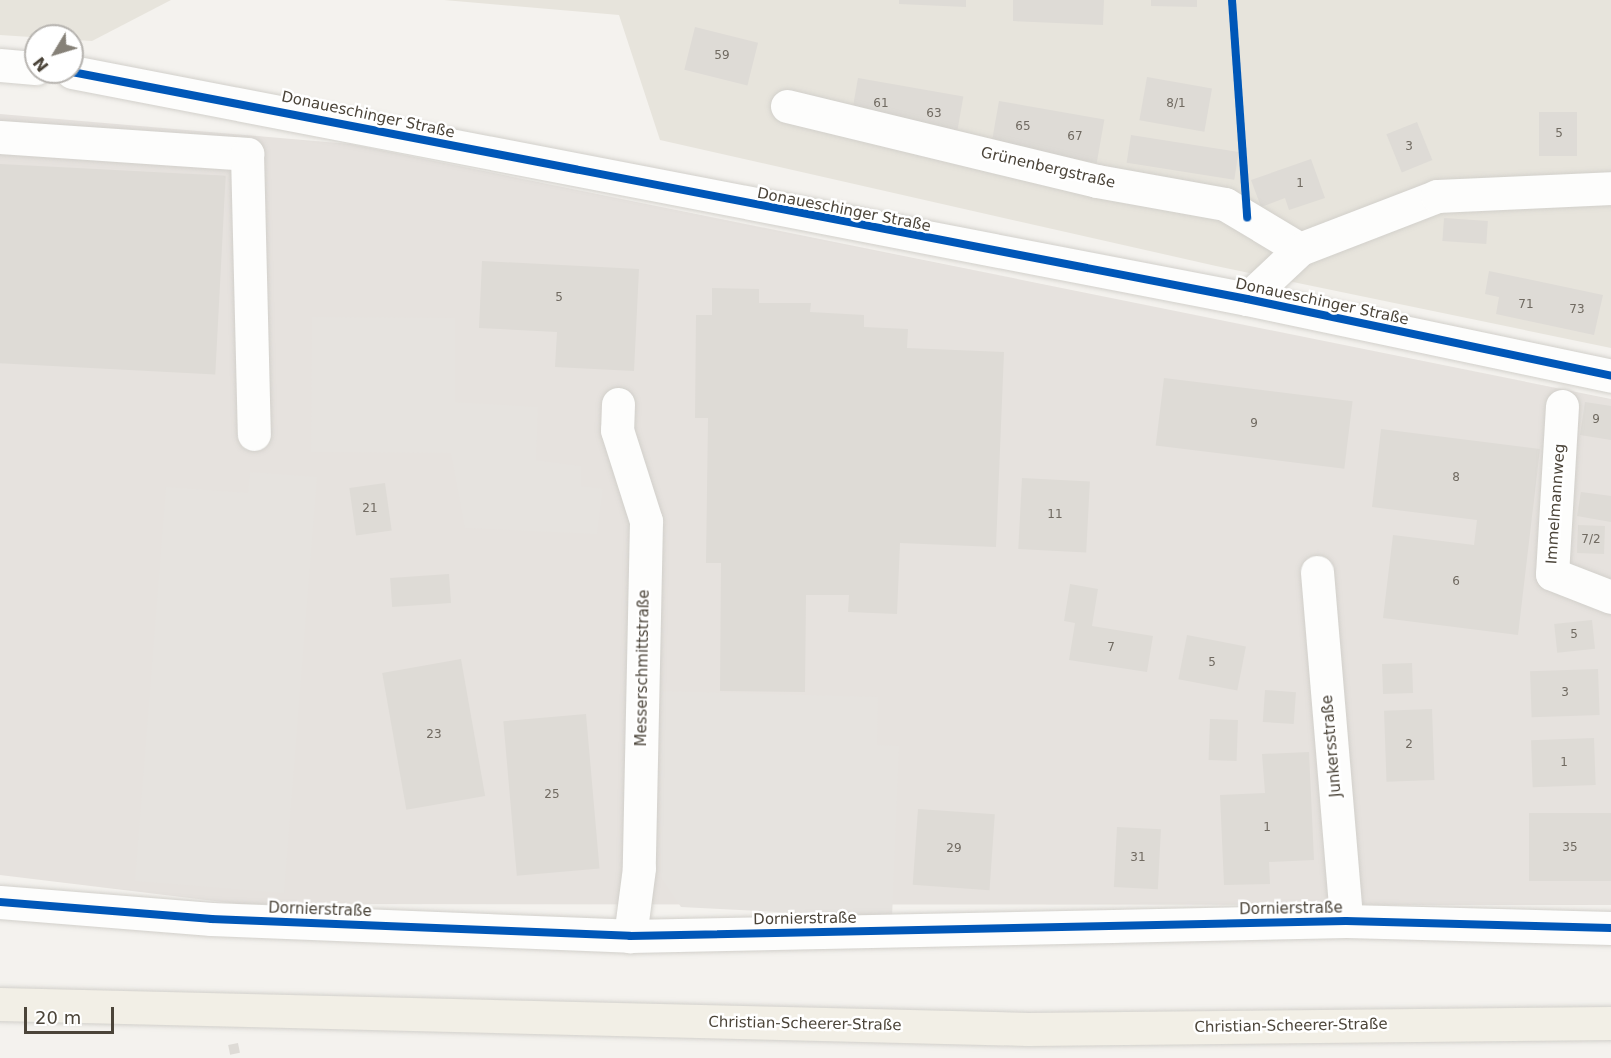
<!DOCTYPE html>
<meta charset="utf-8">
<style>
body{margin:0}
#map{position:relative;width:1611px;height:1058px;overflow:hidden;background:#f4f2ee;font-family:"DejaVu Sans",sans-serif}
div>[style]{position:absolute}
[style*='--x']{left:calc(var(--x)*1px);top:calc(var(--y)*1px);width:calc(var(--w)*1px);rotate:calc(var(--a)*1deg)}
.residential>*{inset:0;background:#e7e4dc}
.industrial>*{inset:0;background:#e6e2de}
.parking>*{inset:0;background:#e6e3df}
.building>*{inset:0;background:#dedbd6;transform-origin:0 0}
.roads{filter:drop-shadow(0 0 2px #d2d0cb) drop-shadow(0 0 2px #d2d0cb)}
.minor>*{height:33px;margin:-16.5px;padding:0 16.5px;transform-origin:16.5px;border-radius:16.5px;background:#fdfdfc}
.major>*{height:33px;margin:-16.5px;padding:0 16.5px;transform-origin:16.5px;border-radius:16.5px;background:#f2efe6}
.cycleway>*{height:8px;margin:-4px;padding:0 4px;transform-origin:4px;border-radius:4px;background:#0057b8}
span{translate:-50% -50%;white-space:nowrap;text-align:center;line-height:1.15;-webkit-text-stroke:5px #fff;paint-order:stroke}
.number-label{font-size:12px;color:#706a61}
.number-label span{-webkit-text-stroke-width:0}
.street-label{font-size:15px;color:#4b4439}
.north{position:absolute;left:24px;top:24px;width:60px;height:60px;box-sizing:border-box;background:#fff;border:2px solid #b7b4b0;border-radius:50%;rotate:232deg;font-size:16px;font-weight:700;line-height:24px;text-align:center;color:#4b4439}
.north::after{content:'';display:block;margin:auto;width:21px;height:27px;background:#868178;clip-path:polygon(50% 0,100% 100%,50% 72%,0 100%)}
.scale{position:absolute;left:24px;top:1007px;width:90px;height:27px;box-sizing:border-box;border:3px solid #4b4439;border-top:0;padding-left:8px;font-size:18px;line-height:21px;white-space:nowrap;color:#4b4439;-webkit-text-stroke:4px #fff;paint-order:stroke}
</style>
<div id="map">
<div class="residential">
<i style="clip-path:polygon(0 0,171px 0,92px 41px,0 35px)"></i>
<i style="clip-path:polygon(444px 0,1611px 0,1611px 348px,1216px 266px,660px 140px,619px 15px)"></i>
</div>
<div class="industrial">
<i style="clip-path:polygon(0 114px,350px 144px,1611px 399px,1611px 905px,239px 904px,0 875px)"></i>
</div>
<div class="parking">
<i style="clip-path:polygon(312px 317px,455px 318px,455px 402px,538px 407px,536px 460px,581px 466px,581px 486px,603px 489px,597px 534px,465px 528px,451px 453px,311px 452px)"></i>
<i style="clip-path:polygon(250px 472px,317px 477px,284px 893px,135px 881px,166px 487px,248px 493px)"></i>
<i style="clip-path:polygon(661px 691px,878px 697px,877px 745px,899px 746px,892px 918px,681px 907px,661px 877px)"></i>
</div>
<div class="building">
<i style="clip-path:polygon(899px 0,966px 0,966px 7px,899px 4px)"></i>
<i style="clip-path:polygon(1013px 0,1104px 0,1103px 25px,1013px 21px)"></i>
<i style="clip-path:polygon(1151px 0,1197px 0,1197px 7px,1151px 6px)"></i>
<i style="left:695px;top:27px;width:65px;height:44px;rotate:14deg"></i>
<i style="left:1147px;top:77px;width:66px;height:44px;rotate:10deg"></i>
<i style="left:858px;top:78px;width:107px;height:43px;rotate:10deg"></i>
<i style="left:999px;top:101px;width:107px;height:44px;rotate:10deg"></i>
<i style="left:1539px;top:112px;width:38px;height:44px"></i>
<i style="left:1417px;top:122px;width:41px;height:33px;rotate:68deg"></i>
<i style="left:1131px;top:135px;width:109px;height:28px;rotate:9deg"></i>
<i style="clip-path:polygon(1311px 159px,1325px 198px,1289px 210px,1285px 198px,1261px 207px,1251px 180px)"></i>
<i style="left:0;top:164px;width:226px;height:199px;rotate:3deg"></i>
<i style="left:1444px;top:218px;width:44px;height:23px;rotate:4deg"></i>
<i style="clip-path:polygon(482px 261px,639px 269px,634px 371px,555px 367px,557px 332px,479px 328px)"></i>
<i style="clip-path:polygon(1489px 271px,1603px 295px,1594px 335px,1496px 314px,1499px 297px,1485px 294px)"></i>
<i style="clip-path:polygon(712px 288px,759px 289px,759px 303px,811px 303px,810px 312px,864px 315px,864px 327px,908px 329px,907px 348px,1004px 352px,996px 547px,900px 543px,897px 614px,848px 612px,849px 595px,806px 595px,805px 692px,720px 691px,721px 563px,706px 563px,708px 418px,695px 418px,696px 315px,712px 315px)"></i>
<i style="left:1164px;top:378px;width:190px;height:68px;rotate:7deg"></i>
<i style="clip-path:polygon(1585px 402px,1611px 406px,1611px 440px,1580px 435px)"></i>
<i style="clip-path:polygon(1381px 429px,1540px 449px,1518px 635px,1383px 618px,1393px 535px,1474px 545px,1477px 520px,1372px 507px)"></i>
<i style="left:1022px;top:478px;width:68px;height:71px;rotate:3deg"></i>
<i style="left:385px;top:483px;width:48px;height:36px;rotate:82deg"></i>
<i style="clip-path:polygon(1581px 492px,1611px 496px,1611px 522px,1577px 516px)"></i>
<i style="left:1578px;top:525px;width:27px;height:28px;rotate:2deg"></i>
<i style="left:449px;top:574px;width:29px;height:59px;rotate:86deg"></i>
<i style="clip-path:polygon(1070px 584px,1098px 589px,1092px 626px,1153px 636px,1147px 672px,1069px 660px,1075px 623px,1064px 621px)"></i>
<i style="left:1592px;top:620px;width:29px;height:38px;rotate:84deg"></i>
<i style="left:1187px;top:635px;width:60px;height:45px;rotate:11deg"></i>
<i style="left:461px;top:659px;width:139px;height:80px;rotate:80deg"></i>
<i style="left:1412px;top:663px;width:30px;height:30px;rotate:88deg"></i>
<i style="left:1598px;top:669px;width:46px;height:68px;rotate:88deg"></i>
<i style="left:1265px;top:690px;width:31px;height:32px;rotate:4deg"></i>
<i style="left:1432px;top:709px;width:71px;height:48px;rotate:88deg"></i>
<i style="left:586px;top:714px;width:155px;height:83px;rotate:85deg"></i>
<i style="left:1210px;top:719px;width:28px;height:41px;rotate:2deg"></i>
<i style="left:1594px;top:738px;width:47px;height:63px;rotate:88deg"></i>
<i style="clip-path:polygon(1309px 752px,1314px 860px,1269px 862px,1270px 884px,1224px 885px,1220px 795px,1265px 793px,1262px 754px)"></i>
<i style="left:918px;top:809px;width:77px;height:76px;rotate:4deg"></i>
<i style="left:1611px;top:813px;width:68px;height:82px;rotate:90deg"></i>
<i style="left:1117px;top:827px;width:44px;height:60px;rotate:3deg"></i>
<i style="left:238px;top:1043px;width:10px;height:10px;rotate:79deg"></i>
</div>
<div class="roads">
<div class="minor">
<i style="--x:0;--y:65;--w:36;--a:5"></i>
<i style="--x:72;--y:72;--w:1197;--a:10.93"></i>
<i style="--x:1247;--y:299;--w:372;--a:11.9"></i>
<i style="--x:787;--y:106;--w:319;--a:13.6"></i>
<i style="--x:1097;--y:181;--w:130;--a:10.2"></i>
<i style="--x:1225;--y:204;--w:87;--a:31"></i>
<i style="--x:0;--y:137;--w:248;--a:3.9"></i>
<i style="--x:247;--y:154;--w:280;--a:88.6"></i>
<i style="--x:1247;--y:299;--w:73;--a:-43.3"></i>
<i style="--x:1300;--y:249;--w:147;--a:-21.1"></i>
<i style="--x:1437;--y:196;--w:174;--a:-2.6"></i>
<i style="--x:618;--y:404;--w:26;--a:92"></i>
<i style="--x:617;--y:430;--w:96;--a:72.3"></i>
<i style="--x:646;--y:521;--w:347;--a:91.2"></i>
<i style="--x:639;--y:868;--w:69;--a:97.5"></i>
<i style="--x:1562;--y:406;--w:168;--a:93.4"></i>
<i style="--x:1552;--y:574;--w:63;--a:21.3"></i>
<i style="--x:1317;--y:572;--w:350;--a:85.2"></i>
<i style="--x:0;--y:902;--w:212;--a:4.6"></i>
<i style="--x:211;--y:919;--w:419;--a:2.3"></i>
<i style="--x:630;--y:936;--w:716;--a:-1.2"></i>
<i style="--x:1346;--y:921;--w:265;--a:1.5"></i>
</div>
<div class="major">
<i style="--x:0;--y:1004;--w:1028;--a:1.39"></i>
<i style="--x:1028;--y:1029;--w:583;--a:-0.59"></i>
</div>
</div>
<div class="cycleway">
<i style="--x:1232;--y:0;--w:218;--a:86"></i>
<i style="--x:72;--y:72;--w:1197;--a:10.93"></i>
<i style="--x:1247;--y:299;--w:372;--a:11.9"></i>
<i style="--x:0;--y:902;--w:212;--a:4.6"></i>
<i style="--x:211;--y:919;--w:419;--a:2.3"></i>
<i style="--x:630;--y:936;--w:716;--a:-1.2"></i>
<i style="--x:1346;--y:921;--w:265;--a:1.5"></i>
</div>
<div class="number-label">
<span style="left:722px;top:56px">59</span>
<span style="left:881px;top:104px">61</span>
<span style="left:1176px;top:104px">8/1</span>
<span style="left:934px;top:114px">63</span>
<span style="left:1023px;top:127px">65</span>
<span style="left:1559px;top:134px">5</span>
<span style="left:1075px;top:137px">67</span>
<span style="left:1409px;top:147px">3</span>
<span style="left:1300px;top:184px">1</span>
<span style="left:559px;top:298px">5</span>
<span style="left:1526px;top:305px">71</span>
<span style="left:1577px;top:310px">73</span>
<span style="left:1596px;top:420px">9</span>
<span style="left:1254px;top:424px">9</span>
<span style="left:1456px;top:478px">8</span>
<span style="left:370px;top:509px">21</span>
<span style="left:1055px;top:515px">11</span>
<span style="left:1591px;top:540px">7/2</span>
<span style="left:1456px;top:582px">6</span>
<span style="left:1574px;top:635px">5</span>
<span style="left:1111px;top:648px">7</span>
<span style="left:1212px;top:663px">5</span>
<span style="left:1565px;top:693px">3</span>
<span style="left:434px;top:735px">23</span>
<span style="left:1409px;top:745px">2</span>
<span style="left:1564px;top:763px">1</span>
<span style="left:552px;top:795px">25</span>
<span style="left:1267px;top:828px">1</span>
<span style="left:1570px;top:848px">35</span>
<span style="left:954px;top:849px">29</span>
<span style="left:1138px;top:858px">31</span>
</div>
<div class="street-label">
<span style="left:368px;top:115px;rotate:12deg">Donaueschinger Straße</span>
<span style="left:1048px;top:168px;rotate:13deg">Grünenbergstraße</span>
<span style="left:844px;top:210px;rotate:11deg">Donaueschinger Straße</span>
<span style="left:1322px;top:302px;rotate:12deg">Donaueschinger Straße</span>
<span style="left:1556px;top:504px;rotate:-86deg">Immelmannweg</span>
<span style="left:643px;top:668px;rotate:-89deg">Messerschmittstraße</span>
<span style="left:1332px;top:746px;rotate:-95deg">Junkersstraße</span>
<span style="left:1291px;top:909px;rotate:-1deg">Dornierstraße</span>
<span style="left:320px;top:910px;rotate:2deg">Dornierstraße</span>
<span style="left:805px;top:919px;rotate:-1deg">Dornierstraße</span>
<span style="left:805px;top:1024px;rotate:1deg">Christian-Scheerer-Straße</span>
<span style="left:1291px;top:1026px;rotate:-1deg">Christian-Scheerer-Straße</span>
</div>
<div class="north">N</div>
<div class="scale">20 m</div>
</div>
